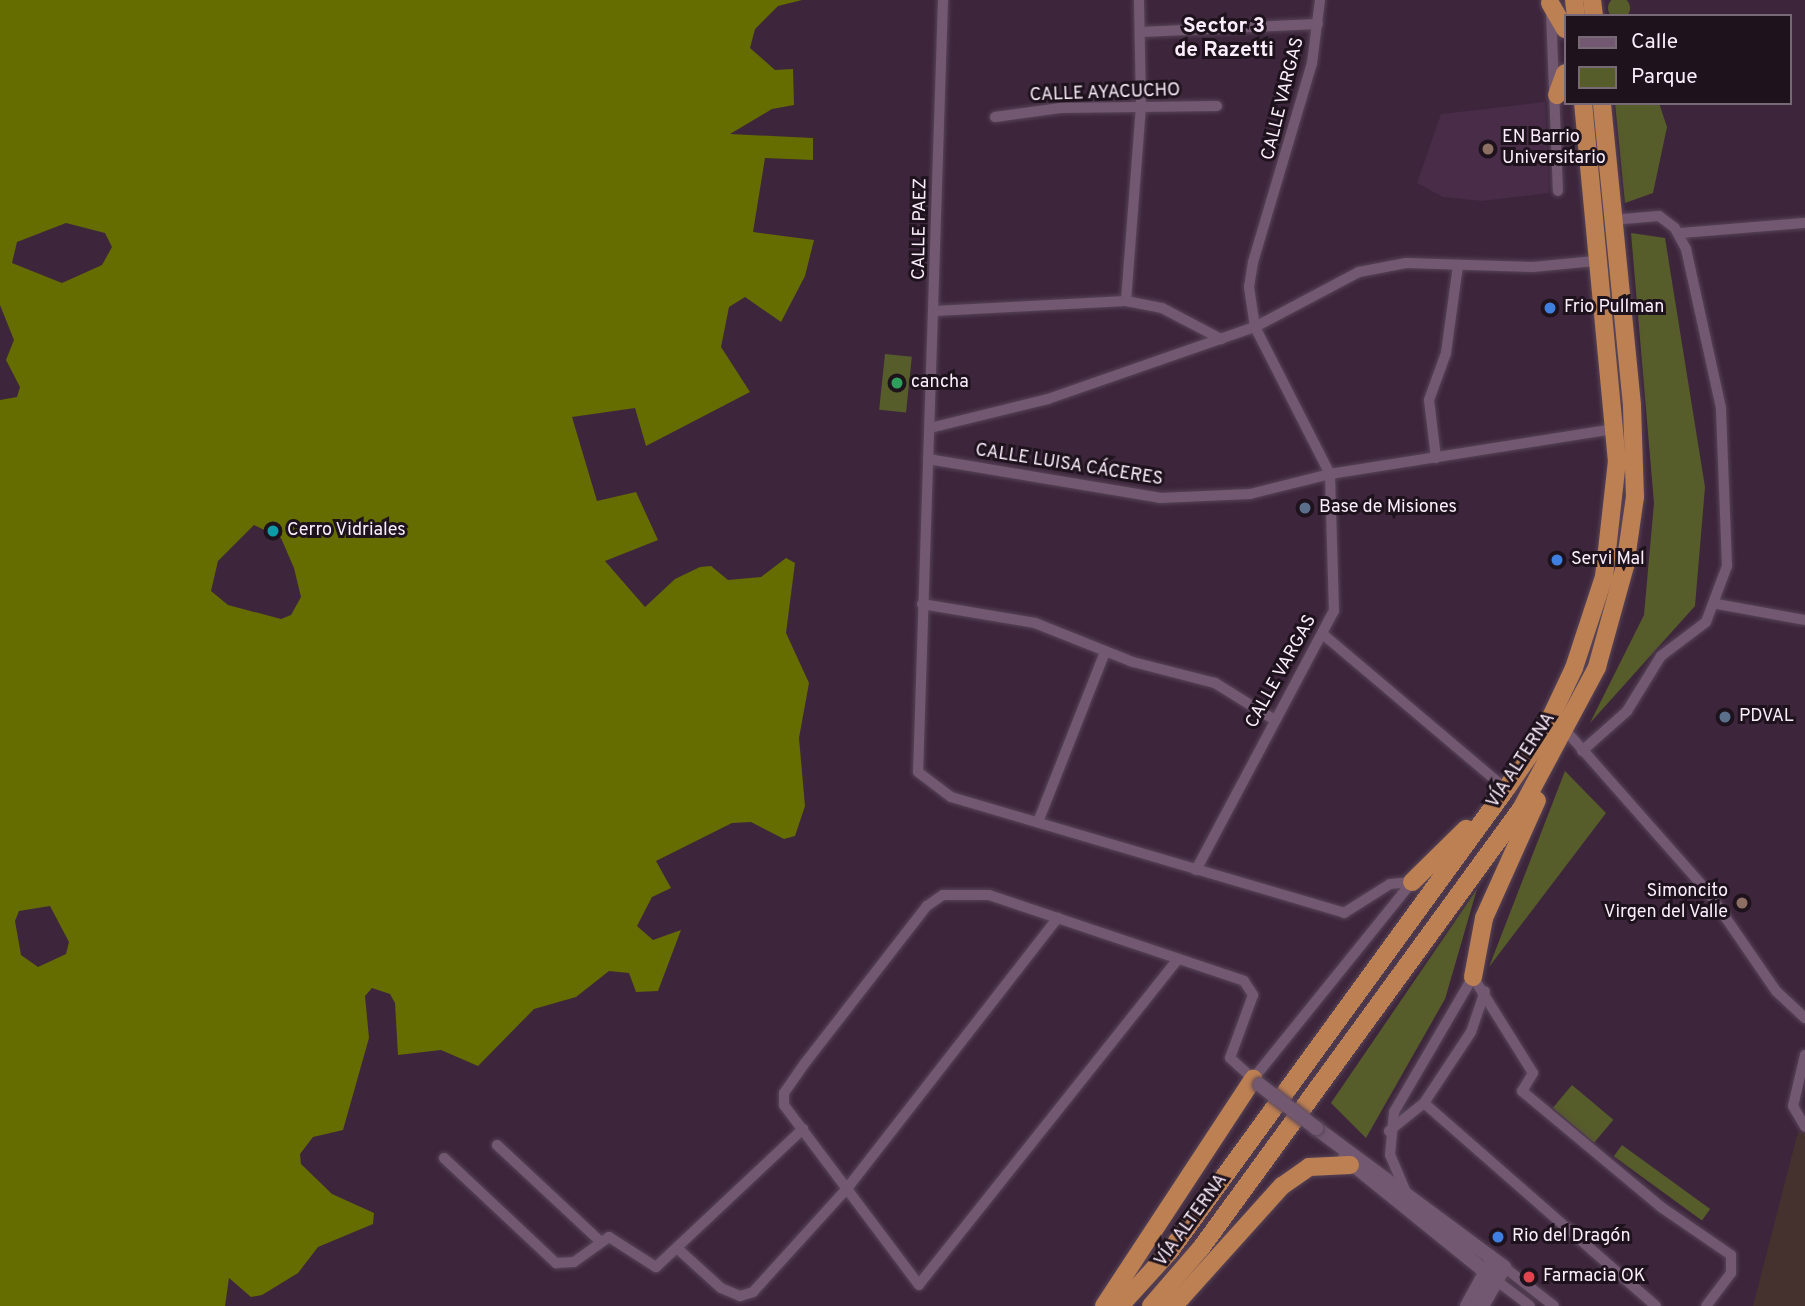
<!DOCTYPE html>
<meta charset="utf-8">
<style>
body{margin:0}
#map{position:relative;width:1805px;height:1306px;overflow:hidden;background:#3d263c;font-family:Overpass,sans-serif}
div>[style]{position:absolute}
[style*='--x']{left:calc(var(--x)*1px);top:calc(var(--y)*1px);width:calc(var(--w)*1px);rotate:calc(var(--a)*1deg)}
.built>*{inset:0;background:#482c48}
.medical>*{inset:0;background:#45312d}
.green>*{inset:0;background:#575c2b;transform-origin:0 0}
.round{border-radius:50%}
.forest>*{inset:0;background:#656c00}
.roads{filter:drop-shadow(0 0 2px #574457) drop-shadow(0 0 2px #574457)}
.minor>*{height:10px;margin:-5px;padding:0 5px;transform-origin:5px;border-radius:5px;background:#725971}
.secondary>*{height:14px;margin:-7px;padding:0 7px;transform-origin:7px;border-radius:7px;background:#725971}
.trunk>*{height:18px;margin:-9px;padding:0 9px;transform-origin:9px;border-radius:9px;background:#bd8052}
.bridges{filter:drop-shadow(0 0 2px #574457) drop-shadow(0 0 2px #574457)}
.secondary-bridge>*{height:14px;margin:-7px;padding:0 7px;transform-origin:7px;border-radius:7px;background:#725971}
.dots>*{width:19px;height:19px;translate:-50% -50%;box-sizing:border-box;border:4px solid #1e131d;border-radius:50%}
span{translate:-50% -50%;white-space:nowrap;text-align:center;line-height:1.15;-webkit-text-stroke:6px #1e131d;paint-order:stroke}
.street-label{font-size:18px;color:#fcedfc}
.poi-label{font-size:18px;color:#fcedfc}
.left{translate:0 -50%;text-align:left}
.right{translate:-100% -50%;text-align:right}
.quarter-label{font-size:21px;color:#fcedfc;font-weight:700}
.legend{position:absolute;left:1564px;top:14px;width:228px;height:91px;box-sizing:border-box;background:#1e131d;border:2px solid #776a76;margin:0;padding:9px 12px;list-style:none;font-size:21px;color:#fcedfc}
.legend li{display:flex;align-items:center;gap:14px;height:35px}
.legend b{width:35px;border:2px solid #776a76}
</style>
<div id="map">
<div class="built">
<i style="clip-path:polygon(1545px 102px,1549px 193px,1482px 201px,1443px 197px,1417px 183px,1441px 114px)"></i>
</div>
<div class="medical">
<i style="clip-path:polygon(1798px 1132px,1805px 1134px,1805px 1306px,1753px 1306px)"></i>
</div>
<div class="green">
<i class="round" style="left:1608px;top:-3px;width:22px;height:22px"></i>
<i style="clip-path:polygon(1615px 103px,1659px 103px,1667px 127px,1653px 193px,1625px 203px)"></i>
<i style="clip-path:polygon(1631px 233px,1665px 238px,1705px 487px,1695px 606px,1590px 723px,1644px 615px,1654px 503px)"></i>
<i style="left:885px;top:354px;width:27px;height:56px;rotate:6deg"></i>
<i style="clip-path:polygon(1565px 771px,1606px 813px,1489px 967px)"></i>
<i style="clip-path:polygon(1477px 889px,1445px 999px,1366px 1138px,1331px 1103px)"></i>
<i style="left:1572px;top:1085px;width:54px;height:30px;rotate:40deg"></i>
<i style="left:1622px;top:1145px;width:109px;height:14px;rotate:36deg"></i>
</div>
<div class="forest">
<i style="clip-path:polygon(evenodd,0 0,802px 0,778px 6px,755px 29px,750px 48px,775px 70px,793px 69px,794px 105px,772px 109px,730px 134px,813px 138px,813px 160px,765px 158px,753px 232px,814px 240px,805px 276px,781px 322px,745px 297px,729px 307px,721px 347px,750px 392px,646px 446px,635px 408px,572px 417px,597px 501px,636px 492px,658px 540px,605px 561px,645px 607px,675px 579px,700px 567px,711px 566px,728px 580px,761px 577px,786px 558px,795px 563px,786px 633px,809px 683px,799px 738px,805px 806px,795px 836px,784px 839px,751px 822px,732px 823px,656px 861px,671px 888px,652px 897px,637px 926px,653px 940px,681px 930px,658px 991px,636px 992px,629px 973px,609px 971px,576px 997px,534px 1009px,478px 1066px,441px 1050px,398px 1055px,395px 1003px,390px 994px,372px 988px,365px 996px,369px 1038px,343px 1130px,313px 1137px,300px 1154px,301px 1164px,332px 1194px,374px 1213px,373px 1224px,318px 1247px,298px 1273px,262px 1295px,251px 1297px,229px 1278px,225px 1306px,0 1306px,0 400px,17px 397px,20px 387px,6px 360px,14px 340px,0 305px,0 0,66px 223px,105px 233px,112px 247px,102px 265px,62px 283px,12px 263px,17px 242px,66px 223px,0 0,254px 525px,281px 538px,294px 568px,301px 597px,291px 615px,281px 619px,228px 605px,211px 591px,218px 561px,254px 525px,0 0,50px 906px,69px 942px,66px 954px,38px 967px,21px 955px,15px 921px,19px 911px,50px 906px)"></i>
</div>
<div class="roads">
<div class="minor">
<i style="--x:943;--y:0;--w:772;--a:91.85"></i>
<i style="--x:918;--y:772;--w:41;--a:37.1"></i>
<i style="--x:951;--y:797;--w:410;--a:16.4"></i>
<i style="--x:1344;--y:913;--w:54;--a:-32.2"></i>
<i style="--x:1390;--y:884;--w:22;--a:-5"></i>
<i style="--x:1320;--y:0;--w:64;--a:97.2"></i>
<i style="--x:1312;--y:63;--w:208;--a:106.5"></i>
<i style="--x:1253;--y:262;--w:25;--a:99"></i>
<i style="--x:1249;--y:287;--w:40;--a:81.5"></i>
<i style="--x:1255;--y:327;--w:118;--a:-27.9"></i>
<i style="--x:1359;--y:272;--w:48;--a:-10.8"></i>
<i style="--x:1406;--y:263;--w:127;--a:1.8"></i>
<i style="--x:1533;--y:267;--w:62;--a:-5.5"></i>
<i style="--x:1551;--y:11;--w:180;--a:87.8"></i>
<i style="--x:1141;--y:32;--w:177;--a:-2.6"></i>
<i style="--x:995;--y:117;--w:66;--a:-7.9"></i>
<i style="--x:1060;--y:108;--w:157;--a:-0.7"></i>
<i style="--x:1680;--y:233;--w:125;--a:-4.6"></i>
<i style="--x:1126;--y:301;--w:196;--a:-85.6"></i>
<i style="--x:1141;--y:106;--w:106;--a:-91.1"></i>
<i style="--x:935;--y:311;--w:191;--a:-3"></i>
<i style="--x:1126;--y:301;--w:37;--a:11"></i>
<i style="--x:1162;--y:308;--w:67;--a:27.7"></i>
<i style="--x:930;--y:428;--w:122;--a:-13.8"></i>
<i style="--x:1048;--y:399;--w:219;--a:-19.2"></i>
<i style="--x:1255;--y:327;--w:165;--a:63"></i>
<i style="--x:1436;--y:458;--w:58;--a:-96.9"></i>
<i style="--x:1429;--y:400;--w:50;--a:-70.1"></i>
<i style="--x:1446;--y:353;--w:89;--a:-82.2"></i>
<i style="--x:928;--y:459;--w:235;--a:9.5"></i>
<i style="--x:1160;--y:498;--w:90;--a:-2.5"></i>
<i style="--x:1250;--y:494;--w:82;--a:-14"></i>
<i style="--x:1330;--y:474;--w:288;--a:-9"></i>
<i style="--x:922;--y:604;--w:115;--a:9.5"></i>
<i style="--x:1035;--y:623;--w:105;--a:21.7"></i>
<i style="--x:1133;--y:662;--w:85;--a:14.4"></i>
<i style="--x:1215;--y:683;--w:70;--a:31.7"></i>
<i style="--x:1717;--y:604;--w:89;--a:10.3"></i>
<i style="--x:1325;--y:636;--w:237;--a:40.2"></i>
<i style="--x:1567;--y:732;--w:213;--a:48.6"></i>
<i style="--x:1708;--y:892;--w:120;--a:55.5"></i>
<i style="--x:1776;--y:991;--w:40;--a:43"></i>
<i style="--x:1582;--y:751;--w:60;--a:-41.6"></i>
<i style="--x:1627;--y:711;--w:65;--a:-58.3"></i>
<i style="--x:1661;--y:656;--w:56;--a:-37.1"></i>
<i style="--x:1706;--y:622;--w:60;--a:-69.4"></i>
<i style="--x:1727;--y:566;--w:158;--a:-92.2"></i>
<i style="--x:1721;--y:408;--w:163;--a:-102.4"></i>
<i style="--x:1686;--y:249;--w:24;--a:-118"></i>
<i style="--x:1675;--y:228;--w:20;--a:-143"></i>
<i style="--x:1659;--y:216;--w:48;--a:175.2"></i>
<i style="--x:1038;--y:822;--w:183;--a:-68.5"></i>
<i style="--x:1196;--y:870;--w:293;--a:-62"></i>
<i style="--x:1334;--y:611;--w:137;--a:-91.7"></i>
<i style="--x:1178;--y:959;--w:416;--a:128.5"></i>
<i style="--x:919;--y:1285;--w:225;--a:-126.9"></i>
<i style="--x:784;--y:1105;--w:12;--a:-90"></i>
<i style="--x:784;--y:1093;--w:37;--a:-55"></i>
<i style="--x:805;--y:1063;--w:199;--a:-52.2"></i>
<i style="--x:927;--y:906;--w:19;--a:-35"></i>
<i style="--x:943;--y:895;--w:46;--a:0"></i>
<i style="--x:989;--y:895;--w:269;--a:18.6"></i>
<i style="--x:1244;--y:981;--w:17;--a:57"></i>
<i style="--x:1253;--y:995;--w:67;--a:110.1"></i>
<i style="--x:1230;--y:1058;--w:31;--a:42"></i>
<i style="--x:1253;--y:1079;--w:253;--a:-51.1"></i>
<i style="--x:1805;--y:1055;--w:52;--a:103.2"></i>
<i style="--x:1793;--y:1106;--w:24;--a:60"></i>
<i style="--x:1424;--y:1103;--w:308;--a:41.2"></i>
<i style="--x:1389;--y:1131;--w:45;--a:-38.7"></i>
<i style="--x:1424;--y:1103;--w:85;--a:-56.5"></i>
<i style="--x:1471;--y:1032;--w:43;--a:-71.1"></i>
<i style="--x:497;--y:1145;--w:139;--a:43"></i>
<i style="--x:444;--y:1158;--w:154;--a:43.2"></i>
<i style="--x:556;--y:1263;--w:18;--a:-3"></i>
<i style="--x:574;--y:1262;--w:43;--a:-35.5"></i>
<i style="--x:609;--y:1237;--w:56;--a:32.6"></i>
<i style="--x:656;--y:1267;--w:202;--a:-43.2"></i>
<i style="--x:1405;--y:1190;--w:38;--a:-113"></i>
<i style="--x:1390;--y:1155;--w:43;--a:-84.7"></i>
<i style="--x:1394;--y:1112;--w:156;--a:-59.7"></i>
<i style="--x:1473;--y:977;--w:113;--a:58"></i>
<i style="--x:1533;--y:1073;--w:21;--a:121"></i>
<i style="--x:1522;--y:1091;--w:181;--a:39.8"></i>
<i style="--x:1661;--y:1207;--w:85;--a:34.4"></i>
<i style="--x:1731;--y:1255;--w:18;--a:90"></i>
<i style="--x:1731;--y:1273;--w:41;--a:127.1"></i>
<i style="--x:678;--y:1249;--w:58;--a:42.2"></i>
<i style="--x:721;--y:1288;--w:21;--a:23"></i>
<i style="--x:740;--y:1296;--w:14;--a:-17"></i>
<i style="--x:753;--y:1292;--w:143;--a:-47.8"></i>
<i style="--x:849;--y:1186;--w:340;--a:-52.1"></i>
<i style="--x:1504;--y:1267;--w:63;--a:38"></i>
<i style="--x:1497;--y:1281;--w:41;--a:37.1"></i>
</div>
<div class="secondary">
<i style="--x:1316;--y:1128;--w:234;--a:36.5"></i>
<i style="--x:1504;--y:1267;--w:45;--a:119.4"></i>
<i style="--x:1345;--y:1158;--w:196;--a:39"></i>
<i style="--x:1467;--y:1306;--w:46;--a:-61.2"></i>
</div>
<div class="trunk">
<i style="--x:1574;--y:0;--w:16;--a:83"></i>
<i style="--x:1592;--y:0;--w:16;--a:83"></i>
<i style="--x:1550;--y:3;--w:30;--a:60"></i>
<i style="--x:1557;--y:95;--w:23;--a:-70"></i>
<i style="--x:1412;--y:882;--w:76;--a:-44.5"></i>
<i style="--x:1473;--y:977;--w:60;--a:-79.4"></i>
<i style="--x:1484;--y:918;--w:129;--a:-65.8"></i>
<i style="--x:1104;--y:1306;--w:272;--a:-56.7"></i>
<i style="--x:1120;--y:1306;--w:74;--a:-47.7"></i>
<i style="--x:1170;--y:1251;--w:571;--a:-53.97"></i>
<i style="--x:1506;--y:789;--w:60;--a:-55.2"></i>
<i style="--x:1540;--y:740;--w:80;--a:-64.7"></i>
<i style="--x:1574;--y:668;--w:96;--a:-71.8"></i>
<i style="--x:1604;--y:577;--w:116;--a:-83.6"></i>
<i style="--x:1617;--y:462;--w:361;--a:-95.4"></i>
<i style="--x:1151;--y:1306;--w:77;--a:-49.2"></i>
<i style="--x:1201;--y:1248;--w:543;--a:-53.91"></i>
<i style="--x:1521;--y:809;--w:161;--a:-61.8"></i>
<i style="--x:1597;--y:667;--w:105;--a:-74.5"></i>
<i style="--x:1625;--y:566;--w:70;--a:-81.8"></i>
<i style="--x:1635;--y:497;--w:92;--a:-91.9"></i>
<i style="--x:1632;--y:405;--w:303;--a:-95.7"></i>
<i style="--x:1166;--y:1306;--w:17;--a:-28"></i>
<i style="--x:1181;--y:1298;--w:151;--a:-48"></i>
<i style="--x:1282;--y:1186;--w:33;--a:-35"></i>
<i style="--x:1309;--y:1167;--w:41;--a:-2.8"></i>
</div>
</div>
<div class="bridges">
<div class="secondary-bridge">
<i style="--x:1260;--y:1085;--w:71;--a:37.5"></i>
</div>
</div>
<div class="dots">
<i style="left:1488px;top:149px;background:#8d6e63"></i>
<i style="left:1550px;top:308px;background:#3f7fe0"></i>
<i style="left:897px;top:383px;background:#2e9e5b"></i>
<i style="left:1305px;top:508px;background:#5c6f8a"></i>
<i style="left:273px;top:531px;background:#0f9aa8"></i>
<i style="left:1557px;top:560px;background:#3f7fe0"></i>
<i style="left:1725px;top:717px;background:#5c6f8a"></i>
<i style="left:1742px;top:903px;background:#8d6e63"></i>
<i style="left:1498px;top:1237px;background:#3f7fe0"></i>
<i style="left:1529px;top:1277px;background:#e0444e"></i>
</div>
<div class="street-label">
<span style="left:1105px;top:94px;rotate:-2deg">CALLE AYACUCHO</span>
<span style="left:1284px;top:99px;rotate:-76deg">CALLE VARGAS</span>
<span style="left:921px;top:229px;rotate:-89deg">CALLE PAEZ</span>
<span style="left:1069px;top:466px;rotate:9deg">CALLE LUISA CÁCERES</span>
<span style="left:1282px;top:672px;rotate:-61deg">CALLE VARGAS</span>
<span style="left:1522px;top:761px;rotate:-57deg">VÍA ALTERNA</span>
<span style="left:1192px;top:1221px;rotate:-54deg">VÍA ALTERNA</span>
</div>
<div class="poi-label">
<span class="left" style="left:1502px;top:149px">EN Barrio<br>Universitario</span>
<span class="left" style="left:1564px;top:308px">Frio Pullman</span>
<span class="left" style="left:911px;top:383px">cancha</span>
<span class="left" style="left:1319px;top:508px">Base de Misiones</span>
<span class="left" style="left:287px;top:531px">Cerro Vidriales</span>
<span class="left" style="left:1571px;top:560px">Servi Mal</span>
<span class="left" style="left:1739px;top:717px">PDVAL</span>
<span class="right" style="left:1728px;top:903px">Simoncito<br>Virgen del Valle</span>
<span class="left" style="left:1512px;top:1237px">Rio del Dragón</span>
<span class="left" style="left:1543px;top:1277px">Farmacia OK</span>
</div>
<div class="quarter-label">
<span style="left:1224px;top:39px">Sector 3<br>de Razetti</span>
</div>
<ul class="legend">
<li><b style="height:9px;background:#725971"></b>Calle</li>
<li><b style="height:19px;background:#575c2b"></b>Parque</li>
</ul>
</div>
